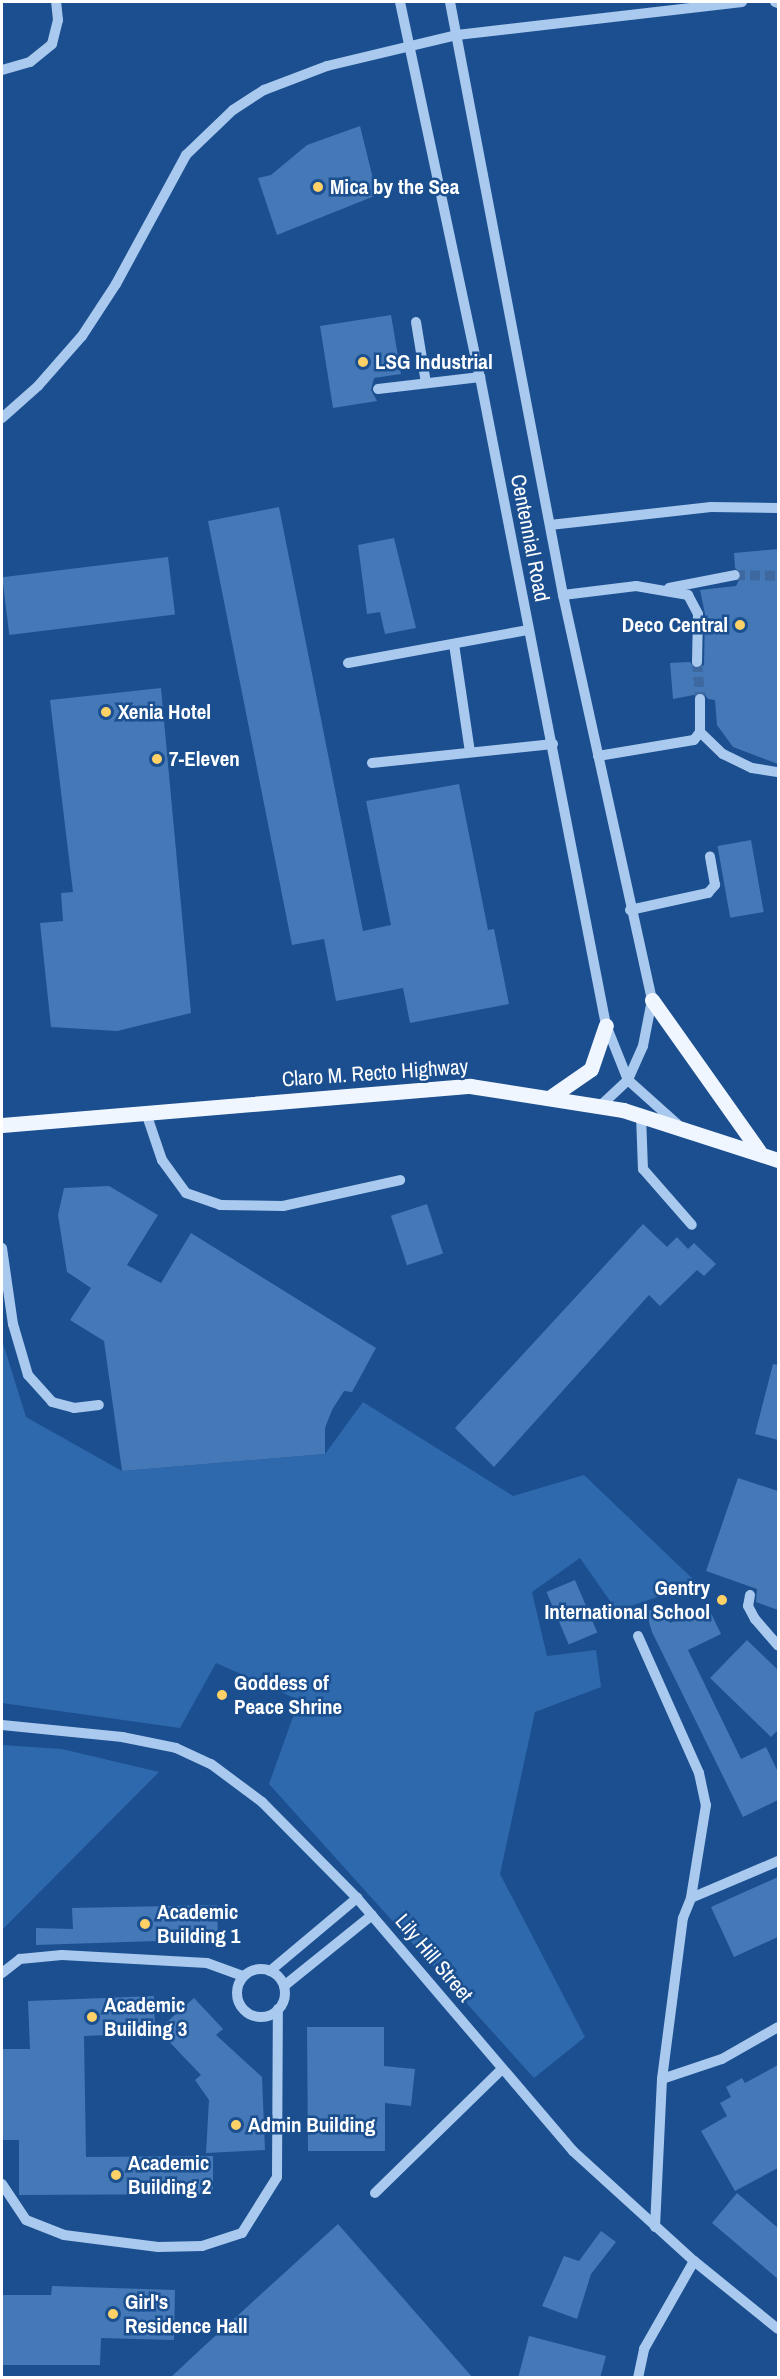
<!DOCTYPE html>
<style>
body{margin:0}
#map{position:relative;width:780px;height:2379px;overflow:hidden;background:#1b4f8f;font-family:"Archivo Narrow",sans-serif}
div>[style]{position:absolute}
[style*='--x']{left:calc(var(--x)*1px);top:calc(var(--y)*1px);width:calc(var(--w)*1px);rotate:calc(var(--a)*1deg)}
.green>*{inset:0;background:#2e69ad}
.building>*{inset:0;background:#4478b7;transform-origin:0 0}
.minor-tunnel>*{height:10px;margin-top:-5px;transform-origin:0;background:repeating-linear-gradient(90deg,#3d69a0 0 10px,transparent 0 15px)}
.minor>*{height:10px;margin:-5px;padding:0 5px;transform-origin:5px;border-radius:5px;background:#a9c9ee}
.minor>.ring{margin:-5px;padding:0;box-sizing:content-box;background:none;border:10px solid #a9c9ee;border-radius:50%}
.major>*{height:15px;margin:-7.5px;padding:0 7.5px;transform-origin:7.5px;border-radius:7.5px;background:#f0f6ff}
.dots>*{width:16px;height:16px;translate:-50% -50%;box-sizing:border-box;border:3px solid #1b4f8f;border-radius:50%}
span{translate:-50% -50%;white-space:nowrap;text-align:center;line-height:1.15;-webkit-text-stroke:5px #1b4f8f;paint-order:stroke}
.poi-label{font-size:21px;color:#fff;font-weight:700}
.left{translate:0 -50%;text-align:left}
.right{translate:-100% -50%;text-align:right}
.street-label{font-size:21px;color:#fff}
.frame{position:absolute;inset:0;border:3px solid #fff;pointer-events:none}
</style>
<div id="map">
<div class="green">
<i style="clip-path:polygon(2px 1340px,26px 1417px,122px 1471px,325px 1454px,363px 1402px,513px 1496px,584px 1475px,697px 1583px,617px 1611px,580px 1558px,532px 1592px,547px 1656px,596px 1650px,601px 1687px,535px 1712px,500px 1874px,585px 2037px,534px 2078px,269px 1784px,299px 1700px,216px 1663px,180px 1728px,2px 1703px)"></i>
<i style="clip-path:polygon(2px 1745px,62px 1749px,159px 1772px,2px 1930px)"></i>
</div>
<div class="building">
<i style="clip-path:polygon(360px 126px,377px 195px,277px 235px,258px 178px,271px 175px,307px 145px)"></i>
<i style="clip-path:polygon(391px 315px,401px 374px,374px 378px,371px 390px,377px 401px,333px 408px,320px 326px)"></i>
<i style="clip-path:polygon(279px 507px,363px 931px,391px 925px,366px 801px,459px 784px,488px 930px,494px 929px,509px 1004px,410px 1023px,403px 988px,336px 1001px,324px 939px,292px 945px,208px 521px)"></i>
<i style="clip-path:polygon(394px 538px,416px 628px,385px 634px,380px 612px,367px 614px,358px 545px)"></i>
<i style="clip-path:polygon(778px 549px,778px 764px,733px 747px,717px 725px,715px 700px,708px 699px,704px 693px,673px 699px,670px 663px,690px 662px,696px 669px,704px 665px,705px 614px,700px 590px,736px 586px,742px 574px,735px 568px,734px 553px)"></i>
<i style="left:168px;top:557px;width:58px;height:167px;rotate:83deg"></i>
<i style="clip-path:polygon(161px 688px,191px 1013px,117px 1031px,51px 1027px,40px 923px,63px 921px,61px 893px,73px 892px,50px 700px)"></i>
<i style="left:751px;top:840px;width:73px;height:34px;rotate:80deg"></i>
<i style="clip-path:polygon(109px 1186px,158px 1215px,127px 1265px,161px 1283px,191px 1233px,376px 1348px,352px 1392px,344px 1391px,332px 1410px,325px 1428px,325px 1454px,122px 1471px,104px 1341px,70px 1320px,91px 1288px,67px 1272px,58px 1215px,64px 1188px)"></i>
<i style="left:427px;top:1204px;width:52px;height:38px;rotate:72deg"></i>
<i style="clip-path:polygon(643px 1224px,667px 1247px,677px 1237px,688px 1249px,694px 1243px,716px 1264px,704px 1276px,697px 1270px,660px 1306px,649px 1295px,494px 1467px,455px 1428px)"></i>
<i style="clip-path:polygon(773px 1364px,778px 1365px,778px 1440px,755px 1434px)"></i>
<i style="clip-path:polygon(738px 1478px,778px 1491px,778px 1610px,756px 1602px,757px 1589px,706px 1571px)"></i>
<i style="left:575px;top:1580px;width:57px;height:31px;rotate:67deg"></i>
<i style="clip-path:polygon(663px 1605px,670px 1623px,707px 1605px,721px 1634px,688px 1650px,741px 1759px,766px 1747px,778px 1772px,778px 1800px,743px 1817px,652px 1632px,646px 1612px)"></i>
<i style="clip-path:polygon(747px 1640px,778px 1670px,778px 1730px,771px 1737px,710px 1678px)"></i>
<i style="clip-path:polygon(778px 1877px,778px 1937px,734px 1957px,711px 1907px)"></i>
<i style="clip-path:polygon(217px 1905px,218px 1939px,36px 1945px,36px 1928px,73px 1929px,72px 1908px)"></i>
<i style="clip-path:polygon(154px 1996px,155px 2033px,84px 2036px,86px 2157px,213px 2156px,213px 2194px,19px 2195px,19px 2140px,2px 2140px,2px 2049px,30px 2049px,28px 2001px)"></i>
<i style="clip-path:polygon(194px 1998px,223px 2029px,216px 2035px,262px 2077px,265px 2150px,206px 2153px,209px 2100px,195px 2080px,201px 2075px,158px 2030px)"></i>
<i style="clip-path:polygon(307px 2027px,384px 2027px,384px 2066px,415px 2069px,411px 2106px,385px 2103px,385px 2151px,308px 2151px)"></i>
<i style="clip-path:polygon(778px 2065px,778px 2168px,735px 2191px,701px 2131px,727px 2116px,720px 2103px,731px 2097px,726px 2087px,742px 2078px,745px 2083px)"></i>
<i style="clip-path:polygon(737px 2193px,778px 2228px,778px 2279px,712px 2223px)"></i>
<i style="clip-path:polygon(338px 2224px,473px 2378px,170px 2378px,202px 2348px)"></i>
<i style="clip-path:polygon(601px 2231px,616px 2242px,591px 2274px,577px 2319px,542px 2306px,564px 2256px,579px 2261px)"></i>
<i style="clip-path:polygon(52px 2286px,175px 2290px,174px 2340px,101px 2338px,100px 2365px,2px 2365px,2px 2295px,51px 2295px)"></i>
<i style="clip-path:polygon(529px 2336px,606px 2356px,600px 2378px,518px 2378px)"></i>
</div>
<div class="minor-tunnel">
<i style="--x:735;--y:575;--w:43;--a:1.3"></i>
<i style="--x:697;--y:662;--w:37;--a:85"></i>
</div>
<div class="minor">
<i style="--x:400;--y:2;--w:383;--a:78"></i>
<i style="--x:480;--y:377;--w:660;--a:79"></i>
<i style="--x:606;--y:1025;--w:59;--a:68.2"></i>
<i style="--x:628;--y:1080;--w:66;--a:41.9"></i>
<i style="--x:450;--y:2;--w:604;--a:79.21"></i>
<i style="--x:563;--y:595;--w:415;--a:77.6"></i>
<i style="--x:652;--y:1000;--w:47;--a:101.1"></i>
<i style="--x:643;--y:1046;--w:37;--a:114"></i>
<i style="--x:628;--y:1080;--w:37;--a:137"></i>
<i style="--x:775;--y:2;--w:3;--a:18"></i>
<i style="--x:2;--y:70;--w:29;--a:-16"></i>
<i style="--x:30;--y:62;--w:28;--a:-39"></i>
<i style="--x:52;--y:44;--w:25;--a:-76"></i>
<i style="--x:58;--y:20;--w:18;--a:-96"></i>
<i style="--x:416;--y:322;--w:62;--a:80.7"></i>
<i style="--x:378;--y:389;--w:103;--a:-6.7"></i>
<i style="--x:2;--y:418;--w:48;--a:-41.6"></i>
<i style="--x:38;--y:386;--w:67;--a:-48.7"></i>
<i style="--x:82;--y:336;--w:62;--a:-56.8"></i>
<i style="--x:116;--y:284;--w:147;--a:-61.5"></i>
<i style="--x:186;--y:155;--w:65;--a:-43.8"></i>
<i style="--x:233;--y:110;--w:37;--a:-33"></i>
<i style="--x:264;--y:90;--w:67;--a:-20.9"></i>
<i style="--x:327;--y:66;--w:134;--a:-13.4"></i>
<i style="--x:457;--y:35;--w:287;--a:-6.6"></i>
<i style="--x:550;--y:525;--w:162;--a:-6.4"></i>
<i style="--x:711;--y:507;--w:67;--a:0.9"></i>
<i style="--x:669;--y:588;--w:67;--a:-11.1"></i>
<i style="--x:563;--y:595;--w:74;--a:-7"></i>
<i style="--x:636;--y:586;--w:53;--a:9.8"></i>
<i style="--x:688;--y:595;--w:21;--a:62"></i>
<i style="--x:698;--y:614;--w:48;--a:91.2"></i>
<i style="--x:454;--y:644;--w:109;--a:81.6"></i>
<i style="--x:348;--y:663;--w:182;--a:-10.4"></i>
<i style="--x:700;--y:732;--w:32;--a:44"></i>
<i style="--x:723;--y:754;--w:32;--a:26"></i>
<i style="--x:752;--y:768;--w:26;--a:9"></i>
<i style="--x:598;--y:756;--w:97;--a:-9.5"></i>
<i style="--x:694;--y:740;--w:10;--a:-53"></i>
<i style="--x:700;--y:732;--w:33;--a:-90"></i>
<i style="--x:372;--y:763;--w:182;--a:-6"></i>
<i style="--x:630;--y:910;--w:80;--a:-12.3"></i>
<i style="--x:708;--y:893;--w:11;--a:-49"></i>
<i style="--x:715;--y:885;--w:29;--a:-100"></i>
<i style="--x:146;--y:1113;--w:50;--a:71.2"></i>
<i style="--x:162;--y:1160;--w:41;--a:54"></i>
<i style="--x:186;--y:1193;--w:36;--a:19"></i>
<i style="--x:220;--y:1205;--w:63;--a:0.9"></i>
<i style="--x:283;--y:1206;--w:120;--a:-12.5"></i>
<i style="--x:641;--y:1115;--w:54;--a:87.9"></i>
<i style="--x:643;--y:1169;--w:74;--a:48.8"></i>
<i style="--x:2;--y:1248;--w:77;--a:81.8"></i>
<i style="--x:13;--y:1324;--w:53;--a:73.6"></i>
<i style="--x:28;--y:1375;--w:36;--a:48"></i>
<i style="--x:52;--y:1402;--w:23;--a:15"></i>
<i style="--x:74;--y:1408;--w:25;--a:-7"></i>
<i style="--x:750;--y:1595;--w:11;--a:100"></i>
<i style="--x:748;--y:1606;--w:15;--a:62"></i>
<i style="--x:755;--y:1619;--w:35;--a:49"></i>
<i style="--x:638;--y:1636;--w:150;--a:66"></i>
<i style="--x:699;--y:1773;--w:33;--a:78"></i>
<i style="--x:706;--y:1805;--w:94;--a:99.2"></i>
<i style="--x:2;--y:1725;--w:121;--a:5.7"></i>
<i style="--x:122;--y:1737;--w:55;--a:11.5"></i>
<i style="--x:176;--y:1748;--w:38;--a:25"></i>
<i style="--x:211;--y:1764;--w:64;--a:36.7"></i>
<i style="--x:262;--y:1802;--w:135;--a:45.3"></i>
<i style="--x:357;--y:1898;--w:333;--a:49.5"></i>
<i style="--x:573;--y:2151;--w:164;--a:42.3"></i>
<i style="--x:694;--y:2261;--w:108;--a:39"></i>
<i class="ring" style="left:237px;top:1969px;width:38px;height:38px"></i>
<i style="--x:270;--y:1971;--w:114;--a:-40"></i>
<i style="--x:2;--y:1973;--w:23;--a:-38"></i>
<i style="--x:20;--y:1959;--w:42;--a:-5.4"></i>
<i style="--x:62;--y:1955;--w:145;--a:3.2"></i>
<i style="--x:207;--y:1963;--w:38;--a:20"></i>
<i style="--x:284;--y:1986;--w:113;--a:-38.9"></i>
<i style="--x:662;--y:2079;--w:63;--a:-18.4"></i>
<i style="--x:722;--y:2059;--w:64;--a:-29.7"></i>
<i style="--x:2;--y:2184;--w:43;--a:56.3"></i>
<i style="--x:26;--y:2220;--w:41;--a:21.5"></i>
<i style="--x:64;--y:2235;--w:95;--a:7.3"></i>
<i style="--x:158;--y:2247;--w:44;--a:-1.3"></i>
<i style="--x:202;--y:2246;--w:42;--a:-18"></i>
<i style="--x:242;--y:2233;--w:66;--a:-58"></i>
<i style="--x:277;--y:2177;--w:168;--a:-89.7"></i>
<i style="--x:375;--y:2193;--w:177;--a:-44.3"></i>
<i style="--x:655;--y:2227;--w:148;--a:-87.3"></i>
<i style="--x:662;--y:2079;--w:162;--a:-82.6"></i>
<i style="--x:683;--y:1918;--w:22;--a:-68"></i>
<i style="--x:691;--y:1898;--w:95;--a:-23"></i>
<i style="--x:638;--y:2378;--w:30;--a:-78"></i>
<i style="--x:644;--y:2349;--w:101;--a:-60.4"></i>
</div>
<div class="major">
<i style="--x:652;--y:1000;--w:185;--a:54.7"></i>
<i style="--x:552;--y:1096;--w:47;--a:-34.7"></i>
<i style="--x:591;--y:1069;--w:46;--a:-71.2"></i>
<i style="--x:2;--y:1125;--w:470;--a:-4.8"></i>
<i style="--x:470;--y:1086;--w:155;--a:8.9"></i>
<i style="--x:623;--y:1110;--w:163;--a:17.9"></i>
</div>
<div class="dots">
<i style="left:318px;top:187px;background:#ffd166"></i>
<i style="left:363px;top:362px;background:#ffd166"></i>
<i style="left:740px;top:625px;background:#ffd166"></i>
<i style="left:106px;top:712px;background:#ffd166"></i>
<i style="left:157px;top:759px;background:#ffd166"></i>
<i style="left:722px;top:1600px;background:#ffd166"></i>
<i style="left:222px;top:1695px;background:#ffd166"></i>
<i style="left:145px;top:1924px;background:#ffd166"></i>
<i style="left:92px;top:2017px;background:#ffd166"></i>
<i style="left:236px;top:2125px;background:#ffd166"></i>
<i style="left:116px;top:2175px;background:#ffd166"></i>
<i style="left:113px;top:2314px;background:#ffd166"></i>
</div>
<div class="poi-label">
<span class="left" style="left:330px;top:187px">Mica by the Sea</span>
<span class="left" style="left:375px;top:362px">LSG Industrial</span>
<span class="right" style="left:728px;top:625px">Deco Central</span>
<span class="left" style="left:118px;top:712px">Xenia Hotel</span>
<span class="left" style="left:169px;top:759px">7-Eleven</span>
<span class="right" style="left:710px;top:1600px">Gentry<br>International School</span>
<span class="left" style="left:234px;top:1695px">Goddess of<br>Peace Shrine</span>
<span class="left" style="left:157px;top:1924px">Academic<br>Building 1</span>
<span class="left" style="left:104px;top:2017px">Academic<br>Building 3</span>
<span class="left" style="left:248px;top:2125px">Admin Building</span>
<span class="left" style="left:128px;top:2175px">Academic<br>Building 2</span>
<span class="left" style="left:125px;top:2314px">Girl's<br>Residence Hall</span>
</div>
<div class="street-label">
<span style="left:530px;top:538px;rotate:79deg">Centennial Road</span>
<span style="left:375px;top:1073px;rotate:-4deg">Claro M. Recto Highway</span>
<span style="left:434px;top:1958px;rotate:50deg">Lily Hill Street</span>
</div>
<div class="frame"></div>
</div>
